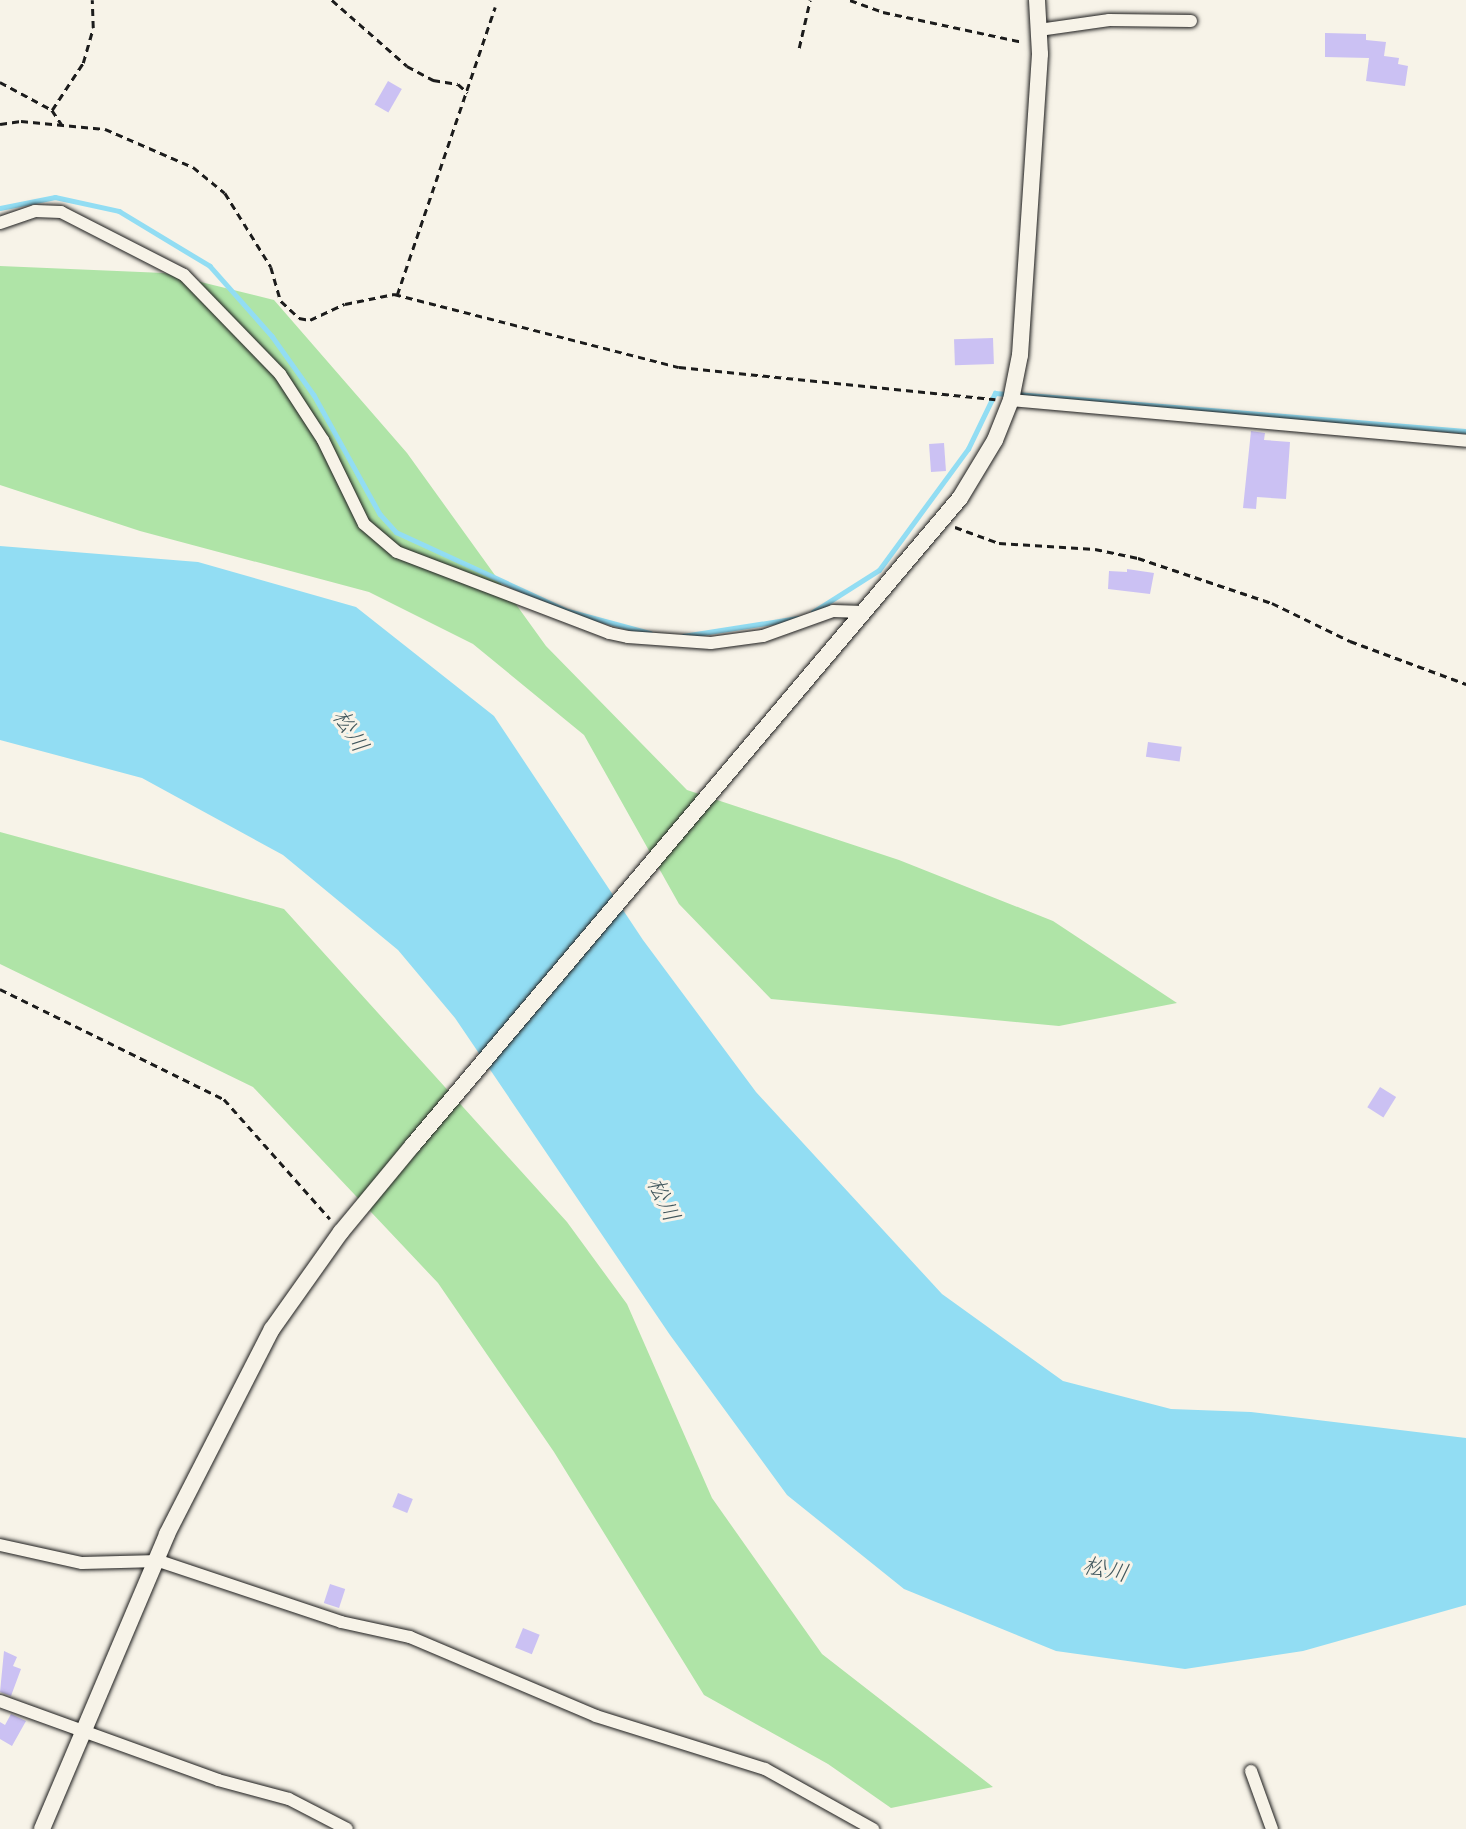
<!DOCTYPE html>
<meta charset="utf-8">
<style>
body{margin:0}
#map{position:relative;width:1466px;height:1829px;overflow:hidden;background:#f7f3e8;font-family:Mali,"Klee One",sans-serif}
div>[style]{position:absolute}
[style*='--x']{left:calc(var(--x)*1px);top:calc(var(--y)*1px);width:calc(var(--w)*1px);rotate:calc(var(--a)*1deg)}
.green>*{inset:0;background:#afe4a7}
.water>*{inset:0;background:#92ddf3}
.stream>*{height:4.5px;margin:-2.25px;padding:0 2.25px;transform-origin:2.25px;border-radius:2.25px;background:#92ddf3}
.building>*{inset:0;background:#cbc1f3;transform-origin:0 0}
.path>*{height:2.5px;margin-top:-1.25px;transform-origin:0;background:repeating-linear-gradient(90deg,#1c1c1c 0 7px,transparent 0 12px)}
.roads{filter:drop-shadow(0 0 2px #1c1c1c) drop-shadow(0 0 2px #1c1c1c)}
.minor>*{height:12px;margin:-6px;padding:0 6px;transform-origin:6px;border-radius:6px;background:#f7f3e8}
.tertiary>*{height:16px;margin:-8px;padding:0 8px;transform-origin:8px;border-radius:8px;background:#f7f3e8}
span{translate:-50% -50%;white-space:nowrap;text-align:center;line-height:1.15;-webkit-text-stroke:6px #f7f3e8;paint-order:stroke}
.water-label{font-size:23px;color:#3f565c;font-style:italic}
</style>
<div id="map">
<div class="green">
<i style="clip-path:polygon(0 266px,164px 273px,274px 300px,407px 453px,546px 646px,687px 790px,899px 860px,1053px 921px,1177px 1003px,1059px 1026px,771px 999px,679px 904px,584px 735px,473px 644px,369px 592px,140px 531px,0 485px)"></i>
<i style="clip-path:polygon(0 832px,284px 909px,567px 1222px,627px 1304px,712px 1498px,822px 1654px,993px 1787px,891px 1808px,828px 1764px,704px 1695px,554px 1452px,438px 1283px,253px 1087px,0 964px)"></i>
</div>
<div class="water">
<i style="clip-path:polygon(0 546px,198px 562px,356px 607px,494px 716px,643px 940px,756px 1092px,942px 1294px,1063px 1381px,1171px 1409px,1251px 1412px,1466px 1438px,1466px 1605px,1303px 1651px,1185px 1669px,1056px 1651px,904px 1589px,787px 1495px,670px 1335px,455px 1018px,398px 950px,283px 855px,142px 778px,0 740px)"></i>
</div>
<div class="stream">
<i style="--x:0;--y:208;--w:56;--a:-11.3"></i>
<i style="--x:55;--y:197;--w:66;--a:12.3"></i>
<i style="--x:119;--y:211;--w:106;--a:31.1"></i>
<i style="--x:210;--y:266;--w:94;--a:48.5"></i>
<i style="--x:272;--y:336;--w:72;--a:54.6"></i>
<i style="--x:314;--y:395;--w:136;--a:61"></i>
<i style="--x:380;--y:514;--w:24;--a:48"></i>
<i style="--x:396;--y:532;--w:189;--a:24.7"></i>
<i style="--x:568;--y:611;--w:85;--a:15"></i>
<i style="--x:1016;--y:394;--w:452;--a:4.7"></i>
<i style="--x:813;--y:612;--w:78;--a:-32.5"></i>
<i style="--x:879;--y:570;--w:150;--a:-53.7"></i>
<i style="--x:968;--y:449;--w:62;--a:-64.3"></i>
<i style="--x:995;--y:393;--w:12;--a:5"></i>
<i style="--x:683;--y:636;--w:116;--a:-8.9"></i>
</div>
<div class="building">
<i style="clip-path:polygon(1325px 33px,1366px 34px,1366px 40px,1386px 42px,1384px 56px,1399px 58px,1398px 64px,1408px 66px,1405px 86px,1366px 81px,1369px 58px,1325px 57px)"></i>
<i style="left:388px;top:81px;width:16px;height:27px;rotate:30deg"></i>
<i style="left:993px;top:338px;width:26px;height:39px;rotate:88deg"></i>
<i style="clip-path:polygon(1251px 431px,1265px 433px,1264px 440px,1290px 442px,1286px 499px,1257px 497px,1256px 509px,1243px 508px)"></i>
<i style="left:944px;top:443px;width:28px;height:15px;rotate:86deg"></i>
<i style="clip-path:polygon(1127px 569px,1154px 573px,1150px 594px,1108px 589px,1109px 571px,1127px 572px)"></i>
<i style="left:1148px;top:742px;width:34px;height:15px;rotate:8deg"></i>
<i style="left:1380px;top:1087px;width:19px;height:24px;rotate:32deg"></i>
<i style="left:398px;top:1493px;width:16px;height:15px;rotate:22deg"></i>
<i style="left:330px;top:1584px;width:16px;height:20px;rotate:18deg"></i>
<i style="left:523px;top:1628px;width:18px;height:21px;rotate:22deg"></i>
<i style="clip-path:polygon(4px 1651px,17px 1657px,13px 1666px,21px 1669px,11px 1696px,0 1692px)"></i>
<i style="clip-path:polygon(11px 1714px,26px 1721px,12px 1746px,0 1739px,0 1722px,5px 1725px)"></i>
</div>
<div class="path">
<i style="--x:332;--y:0;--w:100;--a:41.3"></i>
<i style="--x:407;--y:66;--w:30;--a:28"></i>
<i style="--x:433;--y:80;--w:25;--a:9"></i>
<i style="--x:458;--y:84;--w:13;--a:42"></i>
<i style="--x:850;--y:0;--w:35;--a:20"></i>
<i style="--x:883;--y:12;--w:143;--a:12.1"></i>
<i style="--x:799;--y:48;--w:49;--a:-77.1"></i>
<i style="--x:0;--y:82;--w:59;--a:28.3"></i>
<i style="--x:52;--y:110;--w:18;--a:56"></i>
<i style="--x:52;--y:110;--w:56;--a:-56.6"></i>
<i style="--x:83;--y:63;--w:36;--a:-74"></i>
<i style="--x:93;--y:28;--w:28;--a:-92"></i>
<i style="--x:0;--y:124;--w:21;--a:-8"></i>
<i style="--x:21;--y:121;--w:84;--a:5.4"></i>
<i style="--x:105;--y:129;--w:96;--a:23.4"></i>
<i style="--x:193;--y:167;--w:41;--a:39.1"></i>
<i style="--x:225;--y:193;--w:87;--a:58.1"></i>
<i style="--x:271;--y:267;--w:35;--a:74"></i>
<i style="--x:281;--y:301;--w:25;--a:43"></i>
<i style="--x:299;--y:318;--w:11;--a:10"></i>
<i style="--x:310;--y:320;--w:38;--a:-25"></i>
<i style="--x:345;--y:304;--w:50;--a:-11.5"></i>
<i style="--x:394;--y:294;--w:294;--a:14.4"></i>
<i style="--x:679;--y:367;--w:318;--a:5.8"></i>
<i style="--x:397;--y:295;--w:304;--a:-71.2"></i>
<i style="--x:955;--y:527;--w:47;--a:20"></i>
<i style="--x:999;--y:543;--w:96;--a:3.6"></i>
<i style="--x:1095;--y:549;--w:44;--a:11.8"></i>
<i style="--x:1138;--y:558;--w:141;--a:18.6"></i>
<i style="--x:1272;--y:603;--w:87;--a:26"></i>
<i style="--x:1350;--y:641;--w:124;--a:20.3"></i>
<i style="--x:0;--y:989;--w:250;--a:26.2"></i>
<i style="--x:224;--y:1099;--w:160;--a:48.5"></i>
</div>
<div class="roads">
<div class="minor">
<i style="--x:1039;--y:30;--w:71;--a:-8.1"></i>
<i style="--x:1109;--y:20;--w:82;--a:0.7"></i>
<i style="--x:0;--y:223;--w:37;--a:-19"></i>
<i style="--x:35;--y:211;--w:26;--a:2"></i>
<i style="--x:61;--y:212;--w:138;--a:27.1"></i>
<i style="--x:184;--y:275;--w:138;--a:45.9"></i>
<i style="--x:280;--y:374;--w:79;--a:56.9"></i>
<i style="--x:323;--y:440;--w:93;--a:64"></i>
<i style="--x:364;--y:524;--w:43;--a:40.3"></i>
<i style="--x:397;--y:552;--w:227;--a:20.9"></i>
<i style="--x:609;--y:633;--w:19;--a:12"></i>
<i style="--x:628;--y:637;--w:83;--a:4.1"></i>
<i style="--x:711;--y:643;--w:52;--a:-7.7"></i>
<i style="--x:763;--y:636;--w:74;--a:-19.7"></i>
<i style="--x:833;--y:611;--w:31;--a:2"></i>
<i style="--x:1011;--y:400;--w:457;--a:5.1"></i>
<i style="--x:0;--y:1545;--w:84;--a:12.4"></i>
<i style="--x:82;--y:1563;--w:77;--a:-1.5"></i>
<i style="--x:159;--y:1561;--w:192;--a:18.5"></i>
<i style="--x:341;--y:1622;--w:71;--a:12.3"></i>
<i style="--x:410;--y:1637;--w:202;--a:23"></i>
<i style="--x:596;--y:1716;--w:177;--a:17.4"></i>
<i style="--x:765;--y:1769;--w:124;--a:29.1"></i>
<i style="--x:0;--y:1701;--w:232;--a:19.9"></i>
<i style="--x:218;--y:1780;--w:73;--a:15"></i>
<i style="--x:289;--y:1799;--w:65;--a:27.3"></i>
<i style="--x:1251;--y:1771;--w:62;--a:70.1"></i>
</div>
<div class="tertiary">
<i style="--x:42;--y:1829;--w:320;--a:-67"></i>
<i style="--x:167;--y:1534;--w:230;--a:-62.9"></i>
<i style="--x:272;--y:1329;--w:119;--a:-54.6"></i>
<i style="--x:341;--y:1232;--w:113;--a:-50.4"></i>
<i style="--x:413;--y:1145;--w:847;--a:-49.79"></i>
<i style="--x:960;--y:498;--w:68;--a:-58.9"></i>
<i style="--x:995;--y:440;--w:43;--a:-68.2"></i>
<i style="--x:1011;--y:400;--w:46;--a:-78.7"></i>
<i style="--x:1020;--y:355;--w:302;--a:-86.2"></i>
<i style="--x:1040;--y:54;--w:54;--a:-93.2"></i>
</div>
</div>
<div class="water-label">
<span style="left:352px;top:730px;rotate:58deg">松川</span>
<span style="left:665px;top:1199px;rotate:65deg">松川</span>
<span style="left:1106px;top:1568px;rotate:12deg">松川</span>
</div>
</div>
